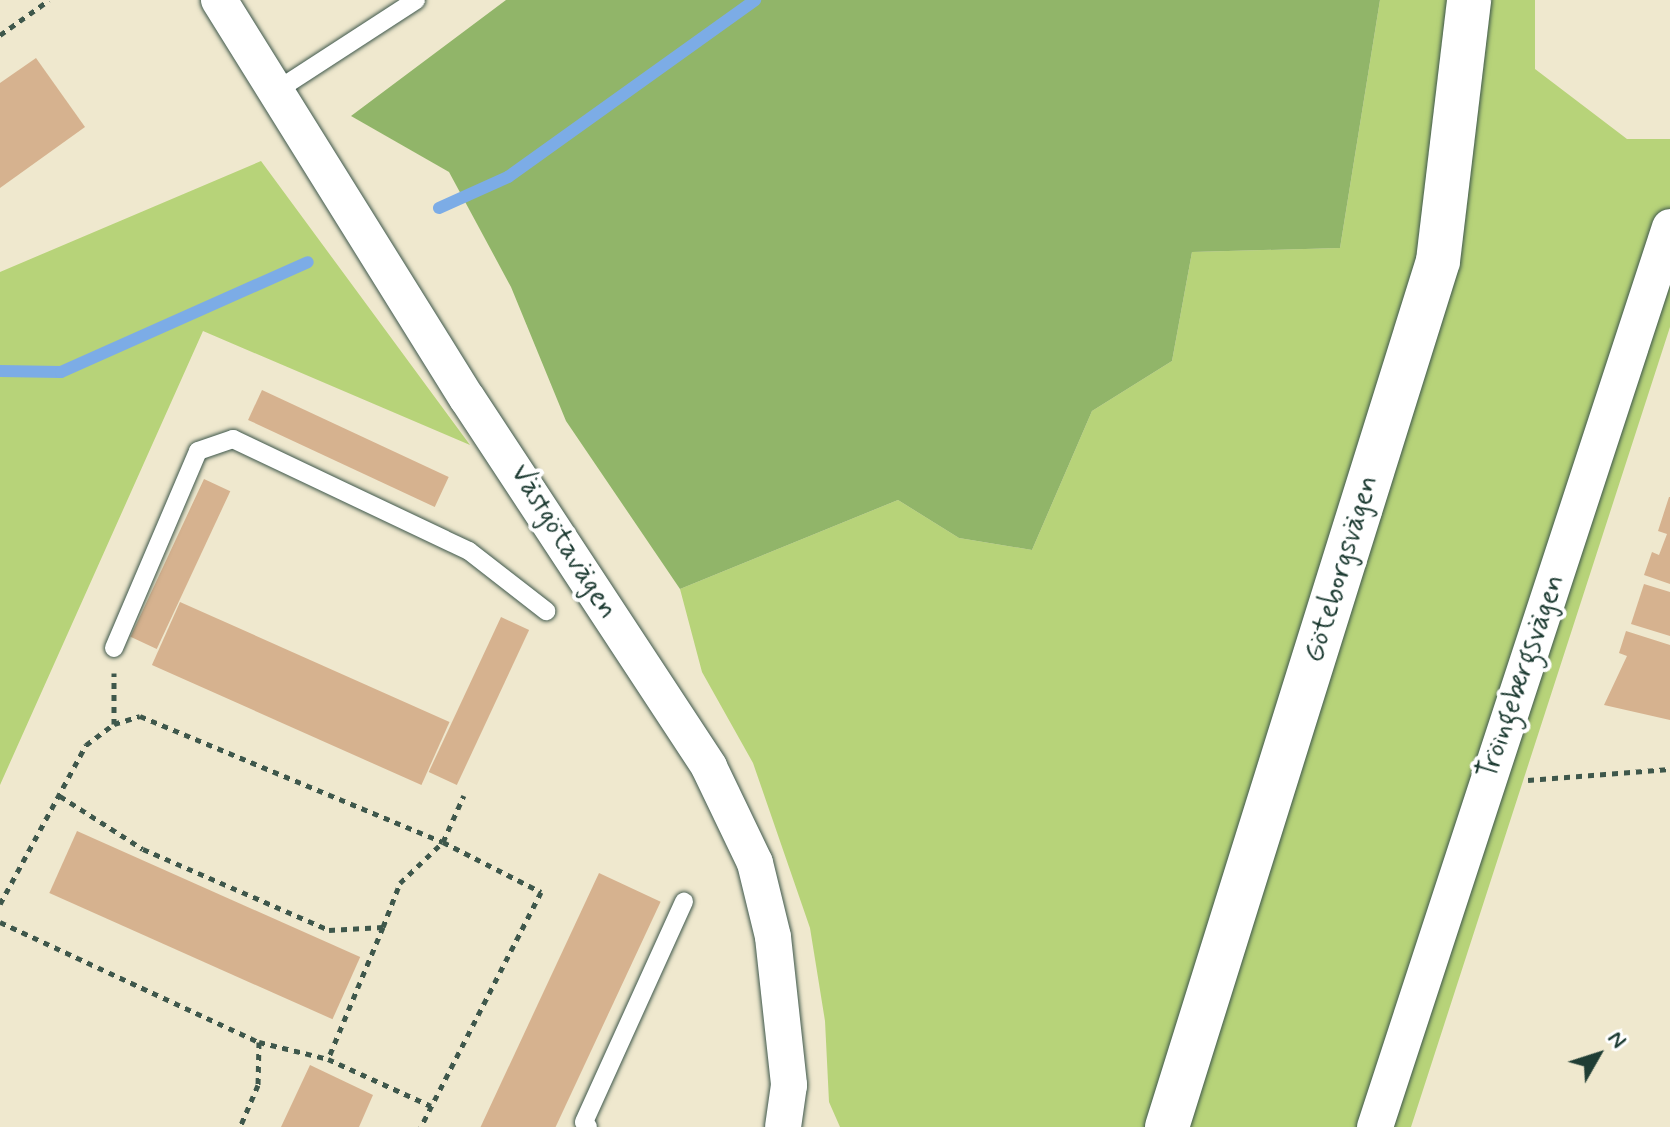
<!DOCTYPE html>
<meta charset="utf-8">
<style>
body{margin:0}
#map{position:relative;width:1670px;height:1127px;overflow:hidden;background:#efe8ce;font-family:Mynerve,sans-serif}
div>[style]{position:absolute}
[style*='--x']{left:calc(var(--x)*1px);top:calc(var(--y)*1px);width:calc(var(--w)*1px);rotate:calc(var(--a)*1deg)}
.green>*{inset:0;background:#b7d379}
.forest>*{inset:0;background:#91b569}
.stream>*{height:12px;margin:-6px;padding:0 6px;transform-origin:6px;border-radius:6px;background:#7cace6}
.building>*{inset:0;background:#d6b28f;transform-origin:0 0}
.path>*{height:5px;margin-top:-2.5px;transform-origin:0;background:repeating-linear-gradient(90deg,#3e574b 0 6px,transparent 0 12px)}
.roads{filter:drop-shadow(0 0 2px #3e574b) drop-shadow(0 0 2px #3e574b)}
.service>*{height:18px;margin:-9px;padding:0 9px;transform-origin:9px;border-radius:9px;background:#fff}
.minor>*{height:36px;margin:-18px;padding:0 18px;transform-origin:18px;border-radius:18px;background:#fff}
.secondary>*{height:44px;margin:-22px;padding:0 22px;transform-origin:22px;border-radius:22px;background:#fff}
span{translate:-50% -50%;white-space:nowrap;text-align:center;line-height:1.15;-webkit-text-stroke:8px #fff;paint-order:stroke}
.street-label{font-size:28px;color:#1f3d34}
.north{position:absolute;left:1558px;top:1015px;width:80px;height:80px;-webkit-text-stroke:6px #fff;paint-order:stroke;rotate:51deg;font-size:22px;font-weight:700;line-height:32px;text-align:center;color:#1f3d34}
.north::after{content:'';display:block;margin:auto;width:28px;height:36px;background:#1f3d34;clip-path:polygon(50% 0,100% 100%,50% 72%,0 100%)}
</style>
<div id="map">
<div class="green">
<i style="clip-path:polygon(1380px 0,1535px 0,1535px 69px,1627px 139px,1670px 139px,1670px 327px,1411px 1127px,840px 1127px,829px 1102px,825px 1021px,810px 928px,753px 763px,702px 672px,680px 589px,898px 500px,959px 538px,1032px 550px,1092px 411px,1172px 361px,1192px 252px,1340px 248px)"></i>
<i style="clip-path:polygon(261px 161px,470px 445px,203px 331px,0 785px,0 272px)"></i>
</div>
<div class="forest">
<i style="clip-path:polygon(506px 0,1380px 0,1340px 248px,1192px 252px,1172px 361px,1092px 411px,1032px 550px,959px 538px,898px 500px,680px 589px,566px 421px,511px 287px,449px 172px,351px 116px)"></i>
</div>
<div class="stream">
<i style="--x:439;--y:208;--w:76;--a:-24.2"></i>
<i style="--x:508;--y:177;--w:304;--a:-35.6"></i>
<i style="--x:0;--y:371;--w:61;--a:0.9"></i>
<i style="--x:61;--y:372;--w:270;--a:-24"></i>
</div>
<div class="building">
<i style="clip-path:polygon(36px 58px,85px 127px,0 188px,0 83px)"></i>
<i style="left:262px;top:390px;width:206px;height:33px;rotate:25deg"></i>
<i style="left:204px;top:479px;width:29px;height:174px;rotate:25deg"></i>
<i style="clip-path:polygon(1669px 497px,1670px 497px,1670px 584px,1644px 575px,1652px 552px,1659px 555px,1667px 534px,1658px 531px)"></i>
<i style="clip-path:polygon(1644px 584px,1670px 592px,1670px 636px,1631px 624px)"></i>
<i style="left:180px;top:602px;width:295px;height:69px;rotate:24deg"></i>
<i style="left:501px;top:617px;width:31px;height:171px;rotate:25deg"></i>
<i style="clip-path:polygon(1626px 631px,1670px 645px,1670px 720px,1604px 705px,1627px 656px,1619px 653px)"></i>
<i style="left:77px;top:831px;width:310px;height:68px;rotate:24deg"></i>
<i style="left:599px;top:873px;width:68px;height:281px;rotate:25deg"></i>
<i style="clip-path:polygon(310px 1065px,373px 1095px,359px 1127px,281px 1127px)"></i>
</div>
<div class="path">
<i style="--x:0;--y:35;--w:60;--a:-35.5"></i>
<i style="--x:114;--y:724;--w:51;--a:-90"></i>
<i style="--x:1528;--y:780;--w:142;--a:-4.4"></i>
<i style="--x:60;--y:796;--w:98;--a:32.6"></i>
<i style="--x:143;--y:849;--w:203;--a:23.5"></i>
<i style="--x:329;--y:930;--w:54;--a:-3.2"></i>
<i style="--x:383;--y:927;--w:47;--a:-68.9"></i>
<i style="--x:400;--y:883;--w:59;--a:-43.6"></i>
<i style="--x:443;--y:842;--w:51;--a:-65.9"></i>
<i style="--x:0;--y:904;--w:181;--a:-61.6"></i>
<i style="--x:86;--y:745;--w:35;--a:-37"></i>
<i style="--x:114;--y:724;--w:27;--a:-17"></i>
<i style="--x:140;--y:716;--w:328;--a:22.6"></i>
<i style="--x:443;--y:842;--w:110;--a:27"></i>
<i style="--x:541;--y:892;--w:264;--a:117.1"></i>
<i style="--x:0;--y:922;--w:285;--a:24.9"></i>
<i style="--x:259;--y:1042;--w:43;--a:91.3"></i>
<i style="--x:258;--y:1085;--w:46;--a:113.2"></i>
<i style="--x:383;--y:927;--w:143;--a:112.6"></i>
<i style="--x:328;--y:1059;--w:113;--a:24.5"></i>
<i style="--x:259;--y:1042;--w:71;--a:13.8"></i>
</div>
<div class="roads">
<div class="service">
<i style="--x:276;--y:91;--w:167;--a:-33"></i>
<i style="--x:114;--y:648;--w:214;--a:-66.9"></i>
<i style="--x:198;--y:451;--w:37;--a:-19"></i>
<i style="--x:233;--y:439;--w:261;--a:25.4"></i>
<i style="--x:469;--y:551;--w:98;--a:37.9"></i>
<i style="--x:588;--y:1127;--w:6;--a:-129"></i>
<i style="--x:584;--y:1122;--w:242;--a:-65.6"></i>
</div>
<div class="minor">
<i style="--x:219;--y:0;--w:469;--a:58.1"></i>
<i style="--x:467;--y:398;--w:441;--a:56.7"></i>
<i style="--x:709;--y:767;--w:106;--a:64.4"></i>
<i style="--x:755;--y:863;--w:76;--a:76.3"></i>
<i style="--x:773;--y:937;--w:149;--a:83.8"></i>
<i style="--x:789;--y:1085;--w:42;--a:98.1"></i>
<i style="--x:1375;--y:1127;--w:947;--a:-71.85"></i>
</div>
<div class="secondary">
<i style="--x:1167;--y:1127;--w:907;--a:-72.62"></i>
<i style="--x:1438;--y:261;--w:263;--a:-83.2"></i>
</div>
</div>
<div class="street-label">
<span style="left:563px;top:542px;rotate:58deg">Västgötavägen</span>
<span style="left:1342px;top:569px;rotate:-73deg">Göteborgsvägen</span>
<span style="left:1522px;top:677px;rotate:-71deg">Tröingebergsvägen</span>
</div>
<div class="north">N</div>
</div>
